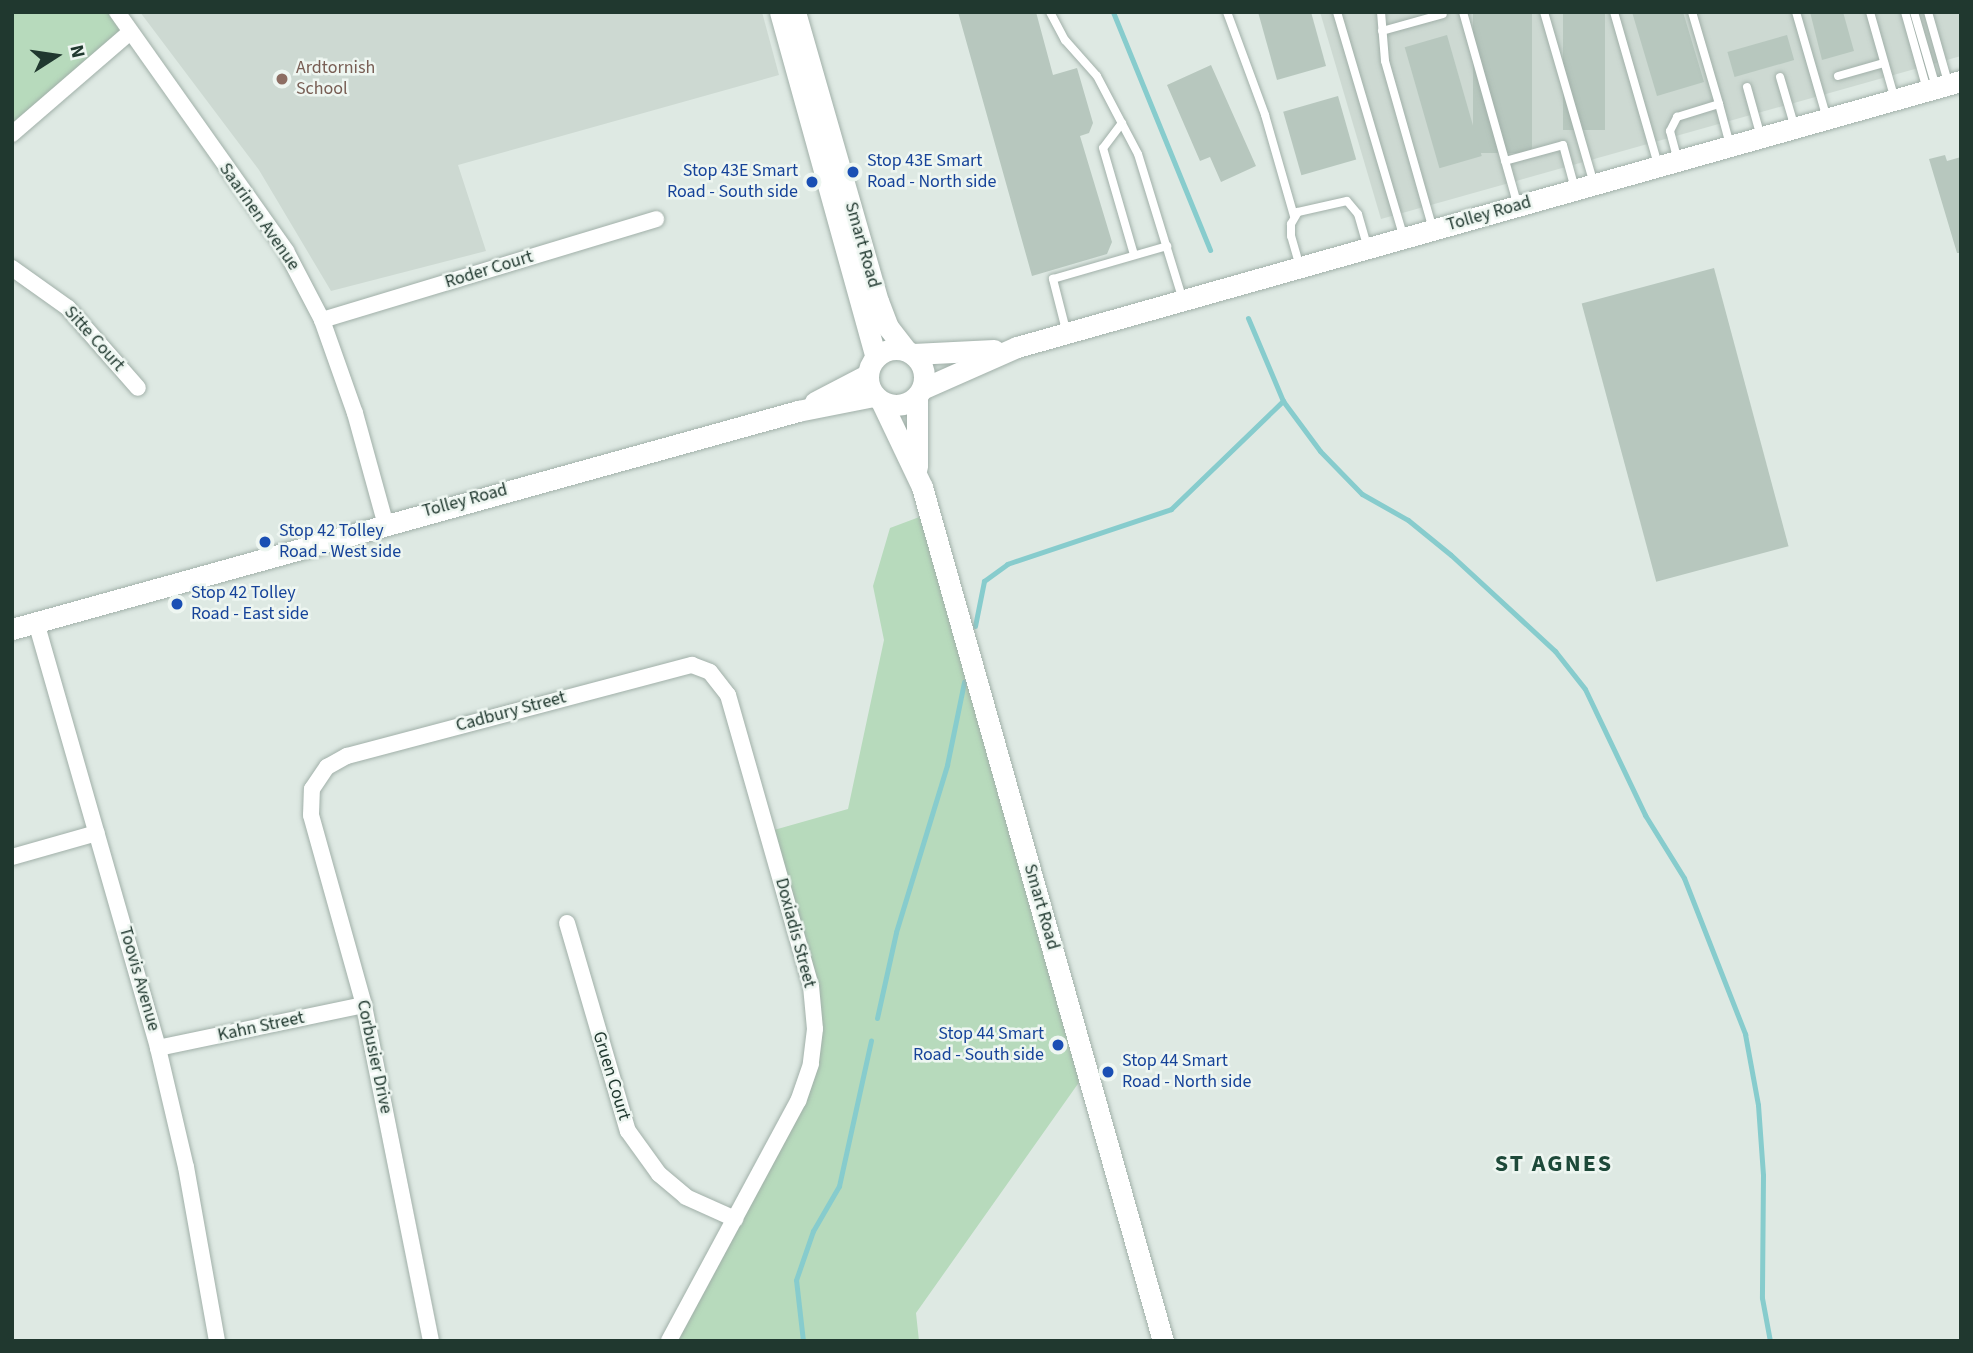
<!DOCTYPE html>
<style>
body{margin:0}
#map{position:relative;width:1973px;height:1353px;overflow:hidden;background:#dee9e3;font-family:"Source Sans 3",sans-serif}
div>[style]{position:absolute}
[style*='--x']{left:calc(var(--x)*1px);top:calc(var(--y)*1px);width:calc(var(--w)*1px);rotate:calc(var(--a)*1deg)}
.built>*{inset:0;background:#cdd9d2}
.green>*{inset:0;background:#b7dabc}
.stream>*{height:5px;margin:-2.5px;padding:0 2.5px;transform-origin:2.5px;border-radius:2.5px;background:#87cccd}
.building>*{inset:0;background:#b7c7be;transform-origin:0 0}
.roads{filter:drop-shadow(0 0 2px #a1b0a9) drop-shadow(0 0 2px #a1b0a9)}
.lane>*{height:8px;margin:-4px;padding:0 4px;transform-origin:4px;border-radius:4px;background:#fff}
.street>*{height:16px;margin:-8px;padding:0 8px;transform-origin:8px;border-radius:8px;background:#fff}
.secondary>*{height:21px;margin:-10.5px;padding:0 10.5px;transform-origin:10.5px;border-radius:10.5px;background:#fff}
.secondary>.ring{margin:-10.5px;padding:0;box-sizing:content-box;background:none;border:21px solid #fff;border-radius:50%}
.dots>*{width:19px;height:19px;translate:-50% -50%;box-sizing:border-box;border:4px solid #eef6f1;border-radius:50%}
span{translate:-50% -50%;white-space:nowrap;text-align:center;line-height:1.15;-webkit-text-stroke:5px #eef6f1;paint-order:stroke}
.education-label{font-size:18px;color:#785e54}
.left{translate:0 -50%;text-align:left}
.transit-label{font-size:18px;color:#164399}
.right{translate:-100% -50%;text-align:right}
.street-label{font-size:18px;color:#20382f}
.district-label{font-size:24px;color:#1d4939;font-weight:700;letter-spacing:2px}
.frame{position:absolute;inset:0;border:14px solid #20382f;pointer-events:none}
.north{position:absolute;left:21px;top:21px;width:70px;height:70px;-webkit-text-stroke:5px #eef6f1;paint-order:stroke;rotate:78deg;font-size:19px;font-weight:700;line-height:28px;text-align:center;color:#20382f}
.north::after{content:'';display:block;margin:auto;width:24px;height:32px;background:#20382f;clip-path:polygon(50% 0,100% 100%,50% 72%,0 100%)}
</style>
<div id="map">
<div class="built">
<i style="clip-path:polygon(140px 12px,762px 12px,779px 75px,458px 165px,486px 251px,331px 291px,259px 170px)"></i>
<i style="clip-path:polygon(1320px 12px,1961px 12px,1961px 56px,1381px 219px)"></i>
</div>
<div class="green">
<i style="clip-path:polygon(12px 12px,117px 12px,129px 33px,12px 134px)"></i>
<i style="clip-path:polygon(930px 513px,1087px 1071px,916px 1313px,919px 1341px,672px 1341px,798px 1101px,814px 1014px,767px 832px,848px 809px,884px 640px,873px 586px,890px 528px)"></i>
</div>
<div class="stream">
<i style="--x:1113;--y:12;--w:257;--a:67.8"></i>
<i style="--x:1248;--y:318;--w:90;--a:67.1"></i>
<i style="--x:1283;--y:401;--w:62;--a:53.5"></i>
<i style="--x:1320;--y:451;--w:60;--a:45.7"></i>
<i style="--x:1362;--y:494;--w:53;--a:29.5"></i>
<i style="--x:1408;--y:520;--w:55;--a:39.1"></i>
<i style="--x:1451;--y:555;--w:142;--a:42.7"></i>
<i style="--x:1555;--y:651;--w:48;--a:51.7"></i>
<i style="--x:1585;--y:689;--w:140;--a:64.5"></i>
<i style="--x:1645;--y:815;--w:74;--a:58.2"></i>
<i style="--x:1684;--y:878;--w:168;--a:68.6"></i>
<i style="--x:1745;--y:1034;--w:72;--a:79.6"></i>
<i style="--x:1758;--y:1105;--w:70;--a:85.9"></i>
<i style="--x:1763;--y:1175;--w:123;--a:90.5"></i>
<i style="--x:1762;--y:1298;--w:44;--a:79.5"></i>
<i style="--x:975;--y:626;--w:46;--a:-78.7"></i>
<i style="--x:984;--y:581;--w:29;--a:-36"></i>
<i style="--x:1007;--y:564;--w:173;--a:-18.5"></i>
<i style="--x:1171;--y:509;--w:156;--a:-44"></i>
<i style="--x:877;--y:1018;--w:88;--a:-77.5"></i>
<i style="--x:896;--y:932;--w:175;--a:-73"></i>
<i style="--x:947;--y:765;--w:85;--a:-78.4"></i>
<i style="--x:803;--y:1341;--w:61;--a:-96.5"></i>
<i style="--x:796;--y:1280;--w:52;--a:-70.9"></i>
<i style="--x:813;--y:1231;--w:52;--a:-60"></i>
<i style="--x:839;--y:1186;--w:149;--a:-77.6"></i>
</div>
<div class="building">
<i style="clip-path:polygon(958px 12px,1036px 12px,1053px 75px,1077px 68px,1093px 123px,1089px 133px,1080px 136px,1112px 242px,1107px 254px,1032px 276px)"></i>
<i style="clip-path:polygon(1258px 12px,1311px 12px,1326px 66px,1277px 80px)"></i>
<i style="left:1473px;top:12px;width:59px;height:141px"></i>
<i style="left:1563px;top:12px;width:42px;height:118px"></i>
<i style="clip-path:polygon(1632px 12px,1683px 12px,1704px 82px,1657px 96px)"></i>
<i style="clip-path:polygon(1810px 12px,1843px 12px,1854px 51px,1822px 60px)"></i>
<i style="left:1447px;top:35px;width:126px;height:44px;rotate:74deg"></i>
<i style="left:1787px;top:35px;width:26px;height:62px;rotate:74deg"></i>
<i style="clip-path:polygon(1211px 65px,1256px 166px,1221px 182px,1210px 157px,1200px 161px,1167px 85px)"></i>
<i style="left:1338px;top:96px;width:66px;height:57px;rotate:74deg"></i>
<i style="clip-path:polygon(1945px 155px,1947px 161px,1961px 157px,1961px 253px,1957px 253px,1929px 159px)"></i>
<i style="left:1714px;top:268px;width:288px;height:137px;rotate:75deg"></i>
</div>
<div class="roads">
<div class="lane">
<i style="--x:1050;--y:12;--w:32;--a:62"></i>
<i style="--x:1065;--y:40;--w:48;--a:48.4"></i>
<i style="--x:1097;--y:76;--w:88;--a:62.3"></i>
<i style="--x:1138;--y:154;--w:150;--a:72.9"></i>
<i style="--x:1227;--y:12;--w:110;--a:69.7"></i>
<i style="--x:1265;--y:115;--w:105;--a:74"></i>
<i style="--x:1337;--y:12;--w:236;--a:73.5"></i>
<i style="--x:1381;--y:12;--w:49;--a:85.3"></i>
<i style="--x:1385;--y:61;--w:176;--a:74.1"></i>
<i style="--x:1463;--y:12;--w:202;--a:74.2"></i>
<i style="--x:1544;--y:12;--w:179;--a:73.8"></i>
<i style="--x:1614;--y:12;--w:158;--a:73.9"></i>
<i style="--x:1692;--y:12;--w:96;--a:73.6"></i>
<i style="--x:1796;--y:12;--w:111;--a:73.8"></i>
<i style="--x:1870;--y:12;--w:91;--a:74.1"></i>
<i style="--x:1905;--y:12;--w:81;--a:74.2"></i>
<i style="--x:1914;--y:12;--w:78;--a:73.7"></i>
<i style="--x:1928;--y:12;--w:73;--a:74.1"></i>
<i style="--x:1382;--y:31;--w:63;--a:-15.6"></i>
<i style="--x:1838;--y:76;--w:48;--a:-15.8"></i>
<i style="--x:1780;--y:77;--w:53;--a:73.6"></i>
<i style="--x:1747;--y:87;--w:52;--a:74.4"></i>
<i style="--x:1122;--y:123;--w:31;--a:127"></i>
<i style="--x:1103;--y:148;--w:111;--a:73.8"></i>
<i style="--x:1505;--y:161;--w:60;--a:-15.4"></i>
<i style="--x:1563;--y:145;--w:46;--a:74.7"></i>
<i style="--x:1678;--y:161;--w:31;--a:-105"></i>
<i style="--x:1670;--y:131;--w:16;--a:-63"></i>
<i style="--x:1677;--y:117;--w:44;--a:-17.2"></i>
<i style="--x:1719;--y:104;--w:42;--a:75"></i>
<i style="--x:1300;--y:267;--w:32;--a:-106"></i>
<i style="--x:1291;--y:236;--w:12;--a:-90"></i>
<i style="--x:1291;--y:224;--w:14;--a:-60"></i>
<i style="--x:1298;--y:212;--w:50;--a:-12.7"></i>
<i style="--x:1347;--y:201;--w:17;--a:50"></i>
<i style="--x:1358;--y:214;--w:35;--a:74"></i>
<i style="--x:1066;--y:330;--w:53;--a:-104.3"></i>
<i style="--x:1053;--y:279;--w:119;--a:-16.1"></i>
</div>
<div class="street">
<i style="--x:117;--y:12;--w:293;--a:54.7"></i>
<i style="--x:286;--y:251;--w:78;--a:62.4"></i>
<i style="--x:322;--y:320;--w:99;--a:70.5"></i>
<i style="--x:355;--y:413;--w:113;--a:74.6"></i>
<i style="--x:12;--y:134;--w:155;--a:-40.8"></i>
<i style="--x:12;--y:268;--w:69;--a:35.5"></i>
<i style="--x:68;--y:308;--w:106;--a:48.8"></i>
<i style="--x:322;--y:320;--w:349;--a:-16.8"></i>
<i style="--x:36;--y:622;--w:443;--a:74"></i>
<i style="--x:158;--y:1048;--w:122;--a:76.8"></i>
<i style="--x:186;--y:1167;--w:177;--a:79.9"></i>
<i style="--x:12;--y:857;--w:88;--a:-15.8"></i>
<i style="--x:567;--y:923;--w:217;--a:73.7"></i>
<i style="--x:628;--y:1131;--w:53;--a:54.2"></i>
<i style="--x:659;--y:1174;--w:35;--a:40"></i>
<i style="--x:686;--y:1197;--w:54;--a:24.2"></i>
<i style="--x:158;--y:1048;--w:210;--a:-11.8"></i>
<i style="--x:431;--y:1341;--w:343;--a:-101.3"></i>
<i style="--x:364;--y:1005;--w:197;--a:-105.6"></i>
<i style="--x:311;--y:815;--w:26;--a:-88"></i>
<i style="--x:312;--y:789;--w:27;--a:-56"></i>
<i style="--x:327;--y:767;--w:23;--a:-29"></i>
<i style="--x:347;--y:756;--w:357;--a:-14.8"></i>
<i style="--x:692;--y:665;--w:19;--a:21"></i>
<i style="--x:710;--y:672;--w:29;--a:52"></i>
<i style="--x:728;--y:695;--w:303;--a:74.1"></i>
<i style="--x:811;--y:986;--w:43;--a:84.7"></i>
<i style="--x:815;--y:1029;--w:35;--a:97"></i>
<i style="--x:811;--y:1064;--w:39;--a:109"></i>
<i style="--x:798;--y:1101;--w:272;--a:118.3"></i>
</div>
<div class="secondary">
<i style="--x:780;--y:12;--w:358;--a:74.5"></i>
<i style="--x:795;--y:12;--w:301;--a:74"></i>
<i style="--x:878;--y:301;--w:28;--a:69"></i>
<i style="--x:888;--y:327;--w:29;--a:52"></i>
<i class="ring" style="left:868px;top:349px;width:35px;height:35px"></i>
<i style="--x:913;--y:354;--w:81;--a:-2.8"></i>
<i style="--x:922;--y:389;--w:104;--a:-23.9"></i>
<i style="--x:1017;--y:347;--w:981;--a:-15.74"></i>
<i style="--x:815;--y:402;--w:59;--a:-27.4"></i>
<i style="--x:882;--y:403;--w:93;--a:64.5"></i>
<i style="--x:922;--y:487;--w:887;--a:74.24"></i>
<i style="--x:917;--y:467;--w:70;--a:-90"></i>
<i style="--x:12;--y:629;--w:816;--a:-15.5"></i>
<i style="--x:798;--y:411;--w:77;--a:-11.2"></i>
</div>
</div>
<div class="dots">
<i style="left:282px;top:79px;background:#8d6e63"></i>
<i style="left:853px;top:172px;background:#1a4fb4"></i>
<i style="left:812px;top:182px;background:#1a4fb4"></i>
<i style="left:265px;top:542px;background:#1a4fb4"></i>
<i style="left:177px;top:604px;background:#1a4fb4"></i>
<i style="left:1058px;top:1045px;background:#1a4fb4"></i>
<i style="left:1108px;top:1072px;background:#1a4fb4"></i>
</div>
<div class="education-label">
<span class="left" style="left:296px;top:79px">Ardtornish<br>School</span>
</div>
<div class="transit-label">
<span class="left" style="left:867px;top:172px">Stop 43E Smart<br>Road - North side</span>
<span class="right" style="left:798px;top:182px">Stop 43E Smart<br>Road - South side</span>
<span class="left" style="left:279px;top:542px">Stop 42 Tolley<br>Road - West side</span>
<span class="left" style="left:191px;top:604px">Stop 42 Tolley<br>Road - East side</span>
<span class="right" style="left:1044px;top:1045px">Stop 44 Smart<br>Road - South side</span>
<span class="left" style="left:1122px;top:1072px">Stop 44 Smart<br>Road - North side</span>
</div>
<div class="street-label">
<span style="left:1489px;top:214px;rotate:-16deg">Tolley Road</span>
<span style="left:259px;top:217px;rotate:55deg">Saarinen Avenue</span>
<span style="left:862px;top:245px;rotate:74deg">Smart Road</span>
<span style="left:489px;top:270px;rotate:-17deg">Roder Court</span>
<span style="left:94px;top:339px;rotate:48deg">Sitte Court</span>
<span style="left:465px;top:501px;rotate:-15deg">Tolley Road</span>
<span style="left:511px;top:712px;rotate:-15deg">Cadbury Street</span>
<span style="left:1041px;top:907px;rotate:74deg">Smart Road</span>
<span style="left:795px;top:933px;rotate:75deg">Doxiadis Street</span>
<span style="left:139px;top:979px;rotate:74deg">Toovis Avenue</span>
<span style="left:261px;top:1027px;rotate:-12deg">Kahn Street</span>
<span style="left:374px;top:1057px;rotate:78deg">Corbusier Drive</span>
<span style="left:611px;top:1076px;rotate:73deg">Gruen Court</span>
</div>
<div class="district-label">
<span style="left:1554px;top:1164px">ST AGNES</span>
</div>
<div class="frame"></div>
<div class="north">N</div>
</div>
